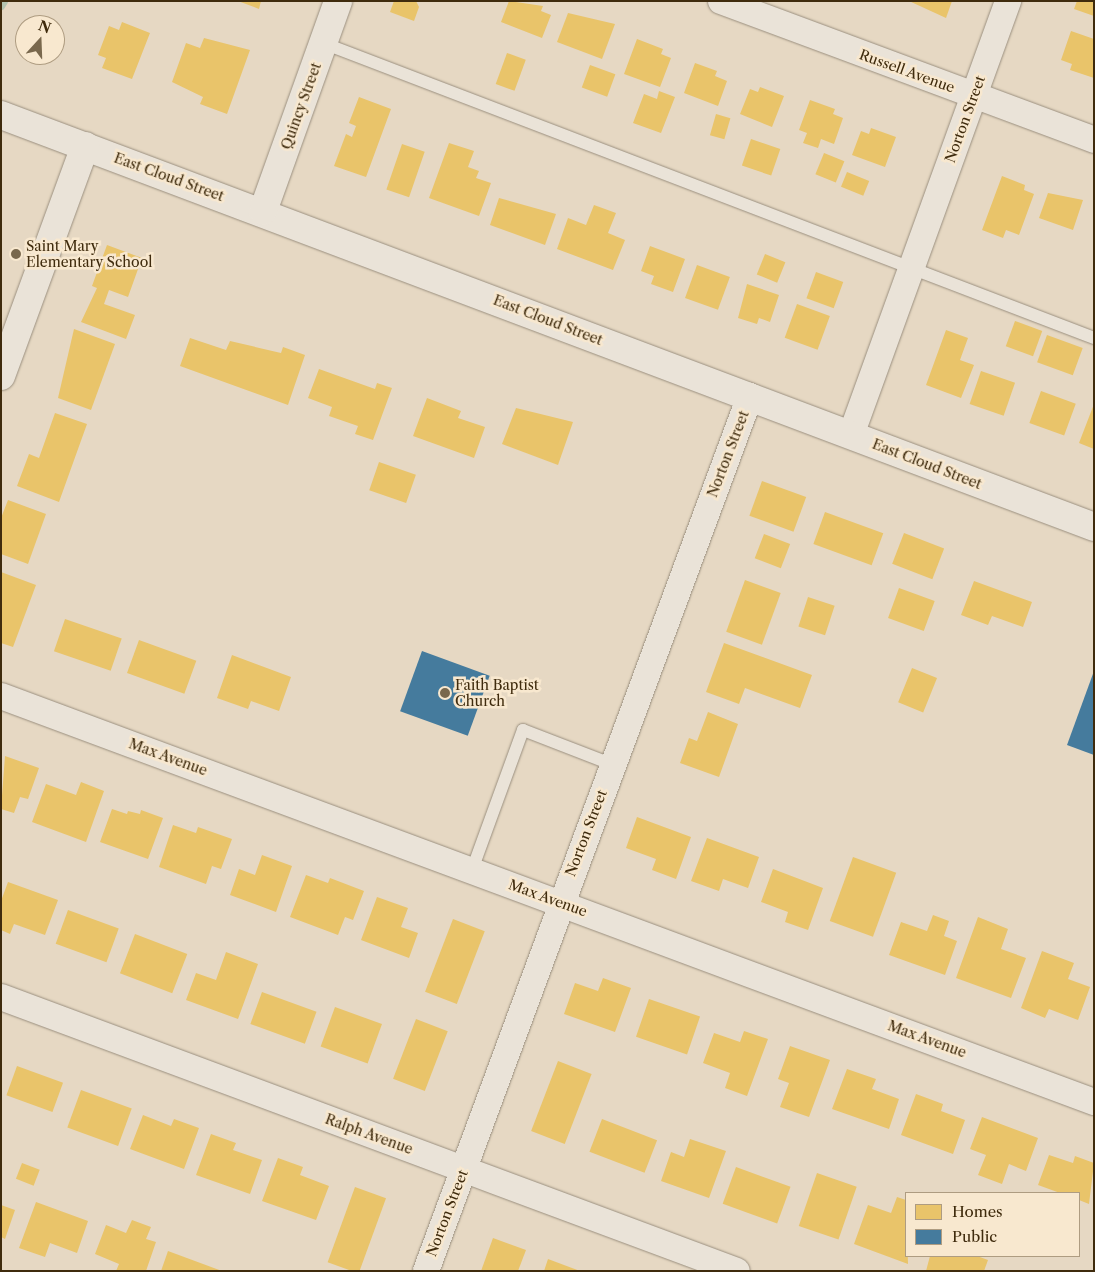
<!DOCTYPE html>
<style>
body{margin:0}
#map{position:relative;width:1095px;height:1272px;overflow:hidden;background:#e6d8c3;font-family:"Libre Caslon Text",serif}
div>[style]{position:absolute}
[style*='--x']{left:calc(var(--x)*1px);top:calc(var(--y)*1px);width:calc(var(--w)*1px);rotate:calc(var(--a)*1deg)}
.homes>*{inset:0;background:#e9c46a;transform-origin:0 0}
.public>*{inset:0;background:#457b9d;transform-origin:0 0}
.stream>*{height:7px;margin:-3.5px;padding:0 3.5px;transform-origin:3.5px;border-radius:3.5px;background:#b3c4b0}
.roads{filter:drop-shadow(0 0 1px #9a8f7f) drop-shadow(0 0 1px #9a8f7f)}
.lane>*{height:12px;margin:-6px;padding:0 6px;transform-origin:6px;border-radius:6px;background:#eae3d8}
.street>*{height:26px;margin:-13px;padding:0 13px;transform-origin:13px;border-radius:13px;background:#eae3d8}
.secondary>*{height:28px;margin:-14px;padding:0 14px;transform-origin:14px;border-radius:14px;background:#eae3d8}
.dots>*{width:14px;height:14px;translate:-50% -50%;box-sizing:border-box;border:2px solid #f8e8cf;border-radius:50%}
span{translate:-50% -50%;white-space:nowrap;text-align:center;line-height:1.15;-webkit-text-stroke:5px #f8e8cf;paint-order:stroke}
.street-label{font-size:14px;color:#3f2b0d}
.poi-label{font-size:14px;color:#3f2b0d}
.left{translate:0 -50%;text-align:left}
.frame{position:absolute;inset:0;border:2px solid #3f2b0d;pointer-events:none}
.legend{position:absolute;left:905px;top:1192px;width:175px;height:65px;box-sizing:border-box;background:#f8e8cf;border:1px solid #ae9c81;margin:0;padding:6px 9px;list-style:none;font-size:15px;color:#3f2b0d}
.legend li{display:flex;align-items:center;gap:10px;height:25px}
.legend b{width:25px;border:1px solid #ae9c81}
.north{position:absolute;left:15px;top:15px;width:50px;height:50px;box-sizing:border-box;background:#f8e8cf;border:1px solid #ae9c81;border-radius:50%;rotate:20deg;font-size:14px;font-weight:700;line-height:20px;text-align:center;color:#3f2b0d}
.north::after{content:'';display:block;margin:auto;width:18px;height:22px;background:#79684d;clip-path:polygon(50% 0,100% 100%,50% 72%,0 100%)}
</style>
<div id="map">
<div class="homes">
<i style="clip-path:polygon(238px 1px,261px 1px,259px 9px)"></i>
<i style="clip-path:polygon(394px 1px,416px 1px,419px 7px,414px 21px,390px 12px)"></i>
<i style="clip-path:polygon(509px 1px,543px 6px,541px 11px,551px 15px,542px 38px,501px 22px)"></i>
<i style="clip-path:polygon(909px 1px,952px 1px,946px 18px)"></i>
<i style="clip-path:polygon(1077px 1px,1094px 1px,1094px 16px,1074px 9px)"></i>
<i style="clip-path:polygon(568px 13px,615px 24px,602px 59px,557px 42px)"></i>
<i style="clip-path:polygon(122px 22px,150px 33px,132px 79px,102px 68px,106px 58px,98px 55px,109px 26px,119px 30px)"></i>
<i style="clip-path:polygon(1071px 31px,1094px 39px,1094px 78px,1070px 70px,1072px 64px,1061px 60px)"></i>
<i style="clip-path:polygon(204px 38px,250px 50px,227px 114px,200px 104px,203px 97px,172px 82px,186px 43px,200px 48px)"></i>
<i style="clip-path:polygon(637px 39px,663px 49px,661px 54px,671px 58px,660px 87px,624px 74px)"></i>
<i style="left:507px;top:53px;width:20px;height:33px;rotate:20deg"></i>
<i style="clip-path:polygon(695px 63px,717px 71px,715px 76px,727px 81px,718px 106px,684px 93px)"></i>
<i style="left:590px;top:65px;width:27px;height:24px;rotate:20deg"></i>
<i style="clip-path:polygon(760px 87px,784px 96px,772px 127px,740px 114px,750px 89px,758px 92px)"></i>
<i style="clip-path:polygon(659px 91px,675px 97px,661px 133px,633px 123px,644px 94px,657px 99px)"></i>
<i style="clip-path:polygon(359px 97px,391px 109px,366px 177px,334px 166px,346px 134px,352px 137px,356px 126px,349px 123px)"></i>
<i style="clip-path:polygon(810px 100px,835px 109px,833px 114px,843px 118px,834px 144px,821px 139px,818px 148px,803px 143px,807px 133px,799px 130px)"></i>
<i style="left:716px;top:114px;width:15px;height:22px;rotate:16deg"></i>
<i style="clip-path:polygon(871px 128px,896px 137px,885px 167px,852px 155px,861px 131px,869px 134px)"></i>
<i style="left:751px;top:139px;width:31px;height:28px;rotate:19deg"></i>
<i style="clip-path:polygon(449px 143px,474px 151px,468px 167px,479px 171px,476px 178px,491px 183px,479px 216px,429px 198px)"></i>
<i style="left:402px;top:144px;width:24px;height:48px;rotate:19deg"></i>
<i style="left:824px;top:153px;width:22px;height:23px;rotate:22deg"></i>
<i style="left:847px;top:172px;width:24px;height:16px;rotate:22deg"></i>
<i style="clip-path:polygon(1002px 176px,1025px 185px,1024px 190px,1034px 194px,1019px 235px,1006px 230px,1003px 238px,982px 230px)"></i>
<i style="clip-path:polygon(1048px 193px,1083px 200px,1073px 230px,1039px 218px)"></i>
<i style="clip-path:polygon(499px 198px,556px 214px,545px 245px,490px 225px)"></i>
<i style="clip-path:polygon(594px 205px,616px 213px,608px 233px,625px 240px,613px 270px,557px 249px,568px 218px,586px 225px)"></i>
<i style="clip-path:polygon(107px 245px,142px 258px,128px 297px,109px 290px,104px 304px,135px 315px,126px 339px,81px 322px,97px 288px,92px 286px)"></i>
<i style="clip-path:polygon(650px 246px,685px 259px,673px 292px,651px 284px,654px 276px,641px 271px)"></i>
<i style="left:765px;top:254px;width:22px;height:22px;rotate:22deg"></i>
<i style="left:697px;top:265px;width:35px;height:35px;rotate:20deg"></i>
<i style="left:816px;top:272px;width:29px;height:28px;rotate:20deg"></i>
<i style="clip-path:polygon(747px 284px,779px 295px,770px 322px,759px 318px,757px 324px,738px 318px)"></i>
<i style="left:797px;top:304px;width:35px;height:36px;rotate:20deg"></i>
<i style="left:1015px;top:321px;width:29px;height:27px;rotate:20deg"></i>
<i style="clip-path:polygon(74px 329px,115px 344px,91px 410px,58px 398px)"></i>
<i style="clip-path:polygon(946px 330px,968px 338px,960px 360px,974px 365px,961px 398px,926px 385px)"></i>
<i style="left:1047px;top:335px;width:38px;height:29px;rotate:20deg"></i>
<i style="clip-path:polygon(190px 338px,226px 350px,230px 341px,281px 353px,283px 347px,305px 355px,288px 405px,180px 366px)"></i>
<i style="clip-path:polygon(319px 369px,375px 389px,377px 383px,392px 388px,373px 440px,355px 434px,358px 426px,329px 416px,332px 407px,308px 398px)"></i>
<i style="left:981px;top:371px;width:36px;height:35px;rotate:19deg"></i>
<i style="left:1041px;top:391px;width:37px;height:34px;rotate:20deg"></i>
<i style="clip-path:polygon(427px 398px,461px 411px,458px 418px,485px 427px,474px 458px,413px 436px)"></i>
<i style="clip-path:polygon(1094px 404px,1094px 449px,1079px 443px)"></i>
<i style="clip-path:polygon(516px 408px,573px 422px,558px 465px,502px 444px)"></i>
<i style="clip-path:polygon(55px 413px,87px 424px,59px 502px,17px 486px,29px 454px,39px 458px)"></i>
<i style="left:379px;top:462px;width:39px;height:30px;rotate:19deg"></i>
<i style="left:762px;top:481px;width:47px;height:37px;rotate:20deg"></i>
<i style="clip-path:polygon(8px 500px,46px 514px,28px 564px,1px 554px,1px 518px)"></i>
<i style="left:825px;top:512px;width:62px;height:34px;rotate:20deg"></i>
<i style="left:904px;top:533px;width:43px;height:33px;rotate:21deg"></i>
<i style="left:764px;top:534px;width:28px;height:26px;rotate:21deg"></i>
<i style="clip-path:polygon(1px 572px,36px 585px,13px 647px,1px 643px)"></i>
<i style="left:745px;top:580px;width:38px;height:55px;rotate:20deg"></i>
<i style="clip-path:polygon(974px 581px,1032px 602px,1023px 627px,992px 616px,988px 625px,961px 615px)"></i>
<i style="left:899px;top:588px;width:38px;height:32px;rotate:20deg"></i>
<i style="left:808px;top:597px;width:28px;height:31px;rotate:18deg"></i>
<i style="left:65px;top:619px;width:60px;height:34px;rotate:19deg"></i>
<i style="left:139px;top:640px;width:61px;height:35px;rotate:20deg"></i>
<i style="clip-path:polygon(724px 643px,812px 675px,800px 708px,745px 688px,739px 704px,706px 692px)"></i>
<i style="clip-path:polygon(232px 655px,291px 677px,279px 711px,251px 701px,248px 709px,217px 698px)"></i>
<i style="left:912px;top:668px;width:27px;height:37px;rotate:22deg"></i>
<i style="clip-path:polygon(708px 712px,738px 724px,719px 777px,680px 763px,689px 738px,697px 741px)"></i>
<i style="clip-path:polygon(5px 756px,39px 768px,28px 799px,20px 797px,14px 813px,1px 809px)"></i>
<i style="clip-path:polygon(81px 782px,104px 791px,86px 842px,32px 822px,46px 784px,76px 795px)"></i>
<i style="clip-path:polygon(112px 809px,127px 814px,128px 811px,140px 814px,141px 810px,163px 818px,148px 859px,100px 842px)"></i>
<i style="clip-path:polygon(637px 817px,691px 837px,676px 879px,652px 870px,656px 859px,626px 848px)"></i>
<i style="clip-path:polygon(173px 825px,196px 833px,198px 827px,232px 839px,221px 869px,212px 866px,206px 884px,159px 867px)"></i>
<i style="clip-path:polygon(707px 838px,759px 857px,748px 888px,723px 879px,719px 891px,691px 881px)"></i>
<i style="clip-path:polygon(262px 855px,292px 866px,276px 912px,230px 895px,239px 869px,255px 875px)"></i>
<i style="left:853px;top:857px;width:46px;height:68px;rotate:20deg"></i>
<i style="clip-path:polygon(773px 869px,823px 888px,808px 930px,785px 922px,788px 912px,761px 902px)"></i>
<i style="clip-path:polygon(306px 875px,328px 883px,330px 878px,364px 891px,353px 920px,345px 917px,338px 935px,290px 917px)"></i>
<i style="clip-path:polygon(8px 882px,58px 900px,45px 935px,14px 924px,10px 934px,1px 930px,1px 901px)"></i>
<i style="clip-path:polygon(377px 897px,408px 908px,401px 927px,418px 933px,409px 958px,361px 940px)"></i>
<i style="left:68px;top:910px;width:54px;height:36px;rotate:20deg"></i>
<i style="clip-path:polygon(933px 915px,949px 921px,944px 936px,957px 941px,945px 975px,889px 955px,901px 922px,927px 931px)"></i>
<i style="clip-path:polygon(978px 917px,1008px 929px,1001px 949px,1026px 958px,1011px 998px,956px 978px)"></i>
<i style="left:453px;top:919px;width:34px;height:78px;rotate:21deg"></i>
<i style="left:135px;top:934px;width:56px;height:42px;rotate:21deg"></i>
<i style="clip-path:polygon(1042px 951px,1074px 963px,1068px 979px,1090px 987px,1078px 1020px,1049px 1009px,1045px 1018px,1021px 1008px)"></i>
<i style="clip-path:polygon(226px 952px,258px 964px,238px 1019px,186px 1000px,196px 973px,216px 980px)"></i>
<i style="clip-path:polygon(603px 978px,631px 988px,615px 1032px,564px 1014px,575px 983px,598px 991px)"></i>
<i style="left:262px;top:992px;width:58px;height:34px;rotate:20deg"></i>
<i style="left:649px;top:999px;width:54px;height:40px;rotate:19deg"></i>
<i style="left:335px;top:1007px;width:50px;height:42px;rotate:20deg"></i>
<i style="left:416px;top:1019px;width:34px;height:64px;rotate:21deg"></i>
<i style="clip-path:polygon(744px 1031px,768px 1039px,747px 1096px,725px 1088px,730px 1073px,703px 1063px,714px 1033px,740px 1042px)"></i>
<i style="clip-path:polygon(790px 1046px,830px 1060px,809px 1117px,780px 1107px,789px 1083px,778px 1079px)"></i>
<i style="left:558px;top:1061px;width:36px;height:75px;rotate:21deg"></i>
<i style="left:17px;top:1066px;width:49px;height:31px;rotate:20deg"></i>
<i style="clip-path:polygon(847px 1069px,876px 1079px,872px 1089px,899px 1099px,889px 1129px,832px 1109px)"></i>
<i style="left:81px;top:1090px;width:54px;height:40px;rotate:20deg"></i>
<i style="clip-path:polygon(916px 1094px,943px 1104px,941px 1111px,965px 1120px,953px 1154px,901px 1135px)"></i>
<i style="clip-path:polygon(143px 1115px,171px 1126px,174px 1119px,199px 1128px,184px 1169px,130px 1149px)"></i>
<i style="clip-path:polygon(982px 1117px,1038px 1138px,1026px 1171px,1009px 1164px,1002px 1184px,978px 1175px,986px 1155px,970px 1149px)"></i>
<i style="left:602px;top:1119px;width:59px;height:35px;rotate:21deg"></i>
<i style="clip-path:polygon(211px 1134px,236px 1143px,233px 1150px,262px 1160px,250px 1194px,196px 1175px)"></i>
<i style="clip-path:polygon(690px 1139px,726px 1151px,709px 1198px,661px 1181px,671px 1152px,684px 1157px)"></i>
<i style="clip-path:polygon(1049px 1155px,1073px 1163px,1075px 1156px,1094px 1163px,1089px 1204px,1079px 1200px,1079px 1193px,1060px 1193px,1038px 1185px)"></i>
<i style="clip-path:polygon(278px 1158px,303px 1167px,300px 1175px,329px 1186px,316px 1220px,262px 1201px)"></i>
<i style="left:22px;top:1163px;width:19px;height:17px;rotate:21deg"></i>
<i style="left:736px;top:1167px;width:58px;height:39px;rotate:20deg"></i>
<i style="left:817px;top:1173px;width:42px;height:56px;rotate:19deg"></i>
<i style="left:355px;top:1187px;width:33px;height:80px;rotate:20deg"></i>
<i style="clip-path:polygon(897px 1197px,906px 1200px,908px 1264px,854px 1244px,868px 1205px,891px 1213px)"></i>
<i style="clip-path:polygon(36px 1202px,88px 1221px,77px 1253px,50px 1243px,45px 1257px,19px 1248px)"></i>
<i style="clip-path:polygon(1px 1205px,15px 1210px,5px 1239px,1px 1237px)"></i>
<i style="clip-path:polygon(132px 1220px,151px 1227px,146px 1239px,156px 1242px,146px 1271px,116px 1271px,119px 1264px,95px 1254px,106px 1225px,126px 1233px)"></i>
<i style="clip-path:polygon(493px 1238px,526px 1250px,518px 1271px,481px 1271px)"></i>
<i style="clip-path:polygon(168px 1251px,222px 1271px,161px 1271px)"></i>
<i style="clip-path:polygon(930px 1256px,977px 1256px,988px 1260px,984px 1271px,926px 1271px)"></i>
<i style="clip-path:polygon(548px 1259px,580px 1271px,544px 1271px)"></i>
</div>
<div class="public">
<i style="left:422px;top:651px;width:72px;height:64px;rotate:20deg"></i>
<i style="clip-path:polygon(1094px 671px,1094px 755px,1067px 745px)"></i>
</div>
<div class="stream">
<i style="--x:1;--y:6;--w:6;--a:-59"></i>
</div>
<div class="roads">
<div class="lane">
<i style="--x:323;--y:43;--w:826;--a:20.94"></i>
<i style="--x:472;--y:870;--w:149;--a:-70"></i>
<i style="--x:523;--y:730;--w:94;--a:21.1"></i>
</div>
<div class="street">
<i style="--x:721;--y:1;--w:398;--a:20.4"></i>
<i style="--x:851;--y:435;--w:462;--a:-70.1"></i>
<i style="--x:1;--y:696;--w:1166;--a:20.38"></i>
<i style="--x:1;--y:997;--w:785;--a:20.42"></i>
<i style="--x:426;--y:1271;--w:933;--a:-69.68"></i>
</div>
<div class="secondary">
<i style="--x:1;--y:115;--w:1168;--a:20.65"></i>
<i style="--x:263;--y:211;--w:223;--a:-70.3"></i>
<i style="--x:1;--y:376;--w:245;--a:-69.9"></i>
</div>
</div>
<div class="dots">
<i style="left:16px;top:254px;background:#79684d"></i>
<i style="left:445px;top:693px;background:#79684d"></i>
</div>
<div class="street-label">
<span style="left:907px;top:71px;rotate:20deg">Russell Avenue</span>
<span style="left:301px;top:106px;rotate:-70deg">Quincy Street</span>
<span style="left:965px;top:119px;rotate:-70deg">Norton Street</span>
<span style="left:169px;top:177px;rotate:20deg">East Cloud Street</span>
<span style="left:548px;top:320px;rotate:21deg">East Cloud Street</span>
<span style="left:728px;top:454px;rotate:-69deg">Norton Street</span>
<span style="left:927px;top:464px;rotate:21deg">East Cloud Street</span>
<span style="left:168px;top:757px;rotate:20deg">Max Avenue</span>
<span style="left:586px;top:833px;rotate:-69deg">Norton Street</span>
<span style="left:548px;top:898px;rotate:20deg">Max Avenue</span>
<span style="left:927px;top:1039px;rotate:20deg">Max Avenue</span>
<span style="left:369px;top:1134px;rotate:20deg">Ralph Avenue</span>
<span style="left:447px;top:1213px;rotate:-69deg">Norton Street</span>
</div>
<div class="poi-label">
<span class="left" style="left:26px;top:254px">Saint Mary<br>Elementary School</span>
<span class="left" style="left:455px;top:693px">Faith Baptist<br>Church</span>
</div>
<div class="frame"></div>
<ul class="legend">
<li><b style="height:14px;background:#e9c46a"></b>Homes</li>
<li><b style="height:14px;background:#457b9d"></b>Public</li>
</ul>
<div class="north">N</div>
</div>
